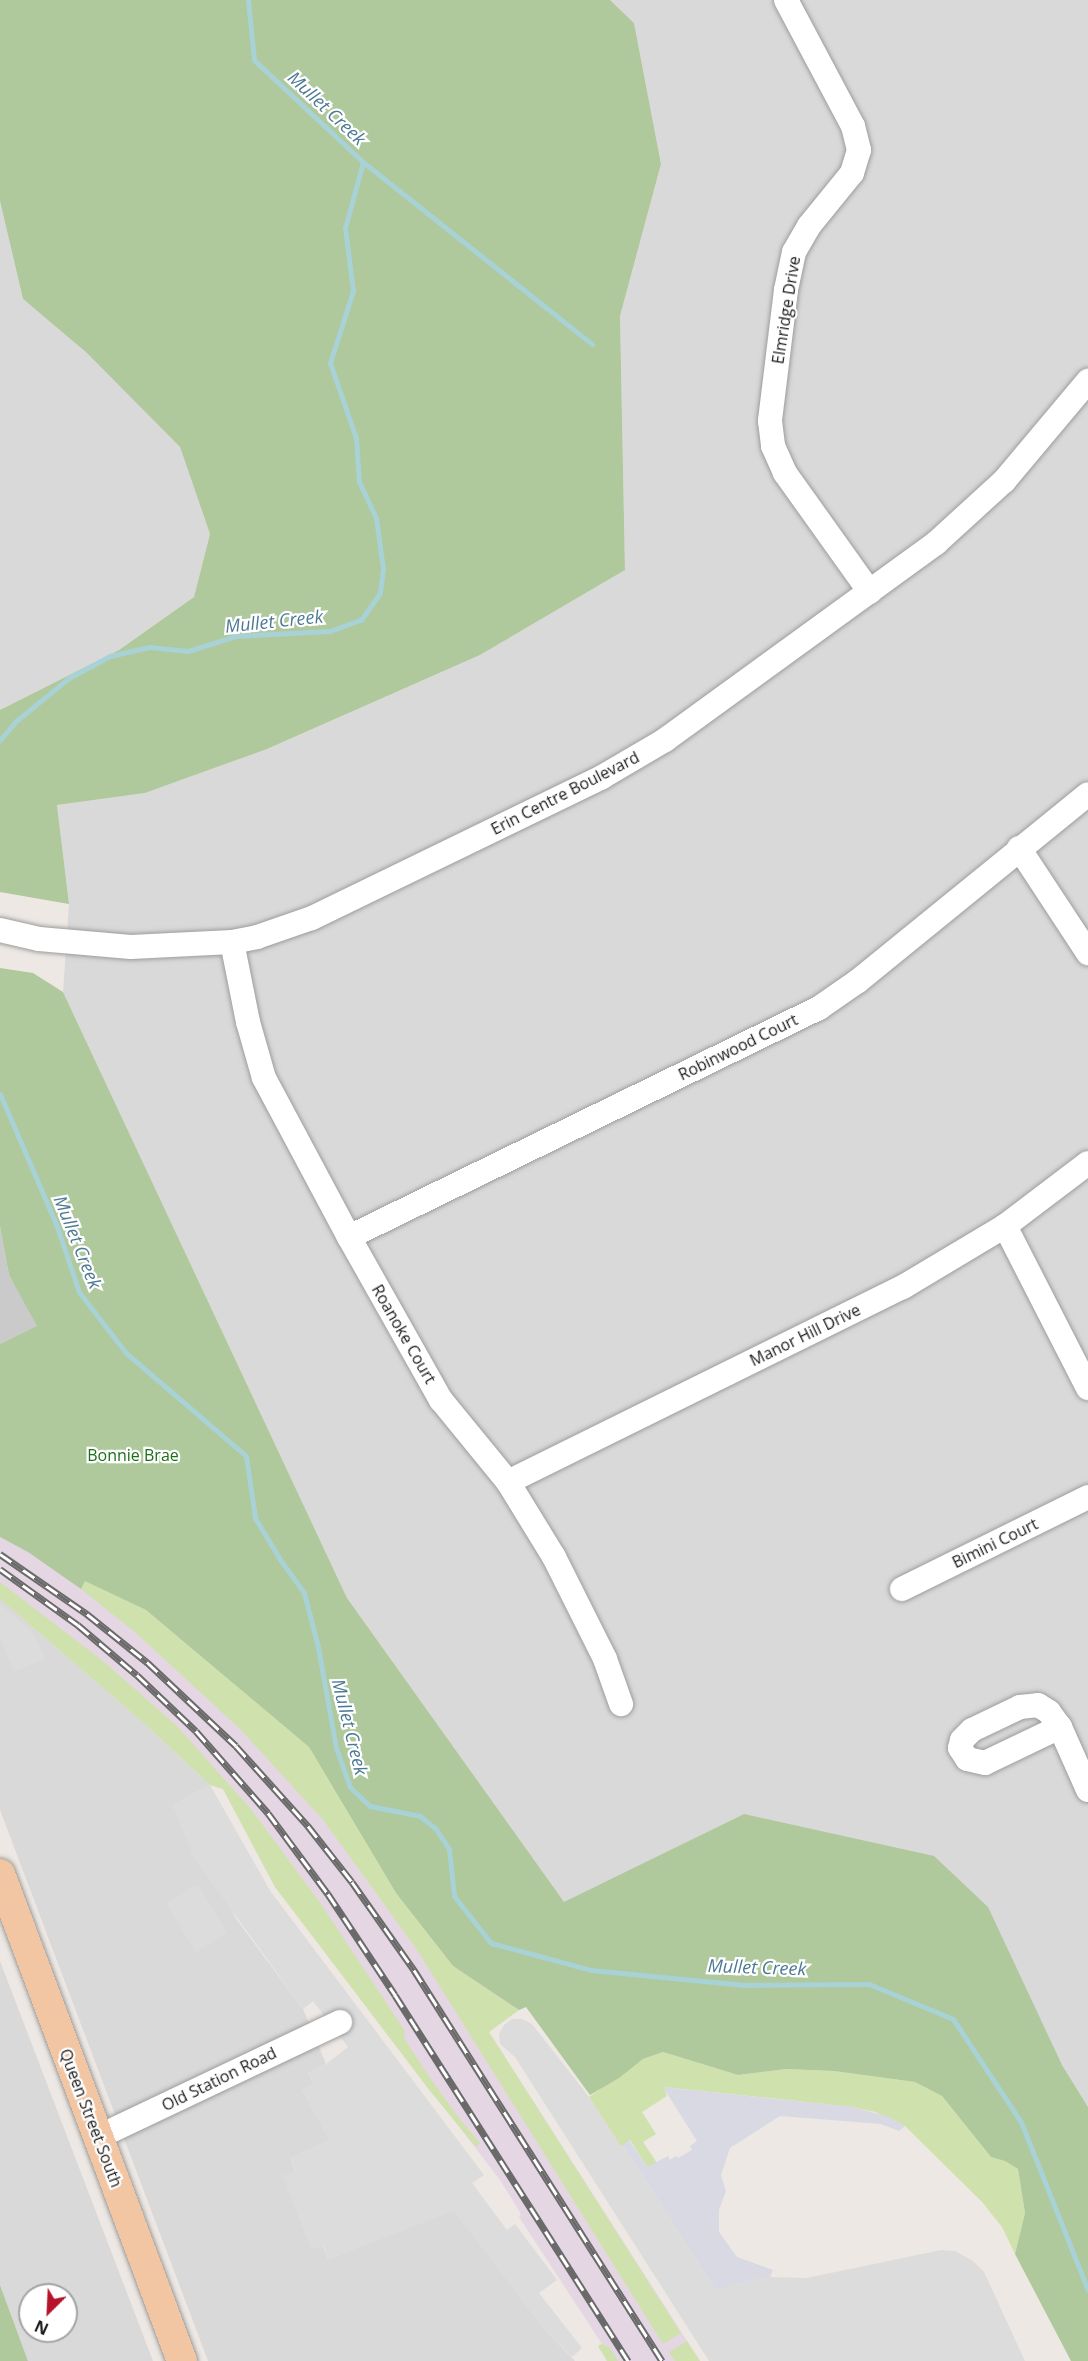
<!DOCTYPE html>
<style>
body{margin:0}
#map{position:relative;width:1088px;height:2361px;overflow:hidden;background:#ede8e3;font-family:"Open Sans",sans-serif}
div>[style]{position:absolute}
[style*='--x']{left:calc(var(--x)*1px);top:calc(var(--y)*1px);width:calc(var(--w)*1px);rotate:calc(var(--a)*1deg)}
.residential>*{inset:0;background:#dad9da}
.industrial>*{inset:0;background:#e5d6e4}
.religious>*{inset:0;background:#cacaca}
.grass>*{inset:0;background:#cfe2ad}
.forest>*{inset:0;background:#afc89c}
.parking>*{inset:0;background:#dcdcdc;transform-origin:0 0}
.plaza>*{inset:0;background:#d8d9e2}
.stream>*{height:5px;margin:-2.5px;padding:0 2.5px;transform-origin:2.5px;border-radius:2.5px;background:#a8d2d6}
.roads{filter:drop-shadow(0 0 2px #9d9d9d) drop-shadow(0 0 2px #9d9d9d)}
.minor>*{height:24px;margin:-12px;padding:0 12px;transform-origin:12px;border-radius:12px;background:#fff}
.major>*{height:30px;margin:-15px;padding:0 15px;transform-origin:15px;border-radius:15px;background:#f2c5a3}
.rail>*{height:7px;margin-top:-3.5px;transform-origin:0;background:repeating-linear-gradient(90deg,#fff 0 14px,#6a6a6a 0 28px);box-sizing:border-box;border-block:2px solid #6a6a6a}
span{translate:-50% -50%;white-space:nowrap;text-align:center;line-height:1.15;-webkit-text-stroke:4.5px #fff;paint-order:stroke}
.street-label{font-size:16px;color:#1c1c1c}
.park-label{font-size:16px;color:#1b6f16}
.water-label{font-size:18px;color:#4c7994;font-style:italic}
.north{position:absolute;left:18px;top:2283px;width:60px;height:60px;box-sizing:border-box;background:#fff;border:2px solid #a4a4a4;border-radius:50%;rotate:204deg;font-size:16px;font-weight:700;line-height:24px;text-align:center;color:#1c1c1c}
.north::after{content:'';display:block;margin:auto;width:21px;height:27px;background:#b5142a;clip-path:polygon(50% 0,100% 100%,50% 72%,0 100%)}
</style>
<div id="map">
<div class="residential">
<i style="clip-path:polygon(610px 0,1088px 0,1088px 2107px,1062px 2065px,744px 1814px,564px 1903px,347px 1598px,63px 992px,69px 904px,57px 805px,145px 793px,267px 749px,480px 655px,625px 570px,620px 316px,661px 164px,634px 23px)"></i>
<i style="clip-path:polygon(0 201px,23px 299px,86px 351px,180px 447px,210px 534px,194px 597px,119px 650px,0 710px)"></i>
<i style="clip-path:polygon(0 1599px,146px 1725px,210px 1785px,173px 1805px,237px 1920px,303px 2009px,326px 2064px,308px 2073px,314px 2084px,302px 2090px,330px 2140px,290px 2158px,328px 2259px,454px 2210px,545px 2330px,575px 2361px,208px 2361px,0 1810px)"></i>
<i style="clip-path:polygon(evenodd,0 1961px,153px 2361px,28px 2361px,0 2285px,0 1961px,30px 2295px,66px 2295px,66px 2331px,30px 2331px,30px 2295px)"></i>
</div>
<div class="industrial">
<i style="clip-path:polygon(0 1537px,146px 1610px,453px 1966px,519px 2010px,489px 2032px,700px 2361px,607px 2361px,598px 2346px,602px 2344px,519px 2217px,521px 2214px,500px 2180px,275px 1887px,223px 1789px,210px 1785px,146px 1725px,0 1599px)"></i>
</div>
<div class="religious">
<i style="clip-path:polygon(0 1226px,9px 1275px,38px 1326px,0 1344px)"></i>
</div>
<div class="grass">
<i style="clip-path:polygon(84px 1580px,146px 1610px,309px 1747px,396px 1893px,453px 1966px,519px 2010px,489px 2032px,681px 2333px,663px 2344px,417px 1950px,324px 1821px,240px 1729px,136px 1633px,81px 1589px)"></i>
<i style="clip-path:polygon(0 1582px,103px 1661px,177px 1726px,251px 1809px,321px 1904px,405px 2031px,404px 2038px,428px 2075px,458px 2117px,480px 2143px,476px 2147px,430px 2091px,275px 1887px,223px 1789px,210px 1785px,146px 1725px,0 1599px)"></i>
<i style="clip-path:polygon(663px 2052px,738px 2075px,786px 2069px,834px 2071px,915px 2082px,942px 2096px,991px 2157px,1005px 2161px,1018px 2169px,1025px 2213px,1015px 2254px,1002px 2227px,982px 2202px,905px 2126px,875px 2112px,853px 2107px,664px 2087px,667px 2096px,642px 2112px,656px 2134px,643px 2142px,657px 2163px,647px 2167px,630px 2140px,621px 2147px,589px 2097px,643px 2059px)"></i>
<i style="clip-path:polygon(687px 2341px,700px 2361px,675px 2361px,669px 2352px)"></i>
<i style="clip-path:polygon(602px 2344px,610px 2348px,618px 2361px,607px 2361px,598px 2346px)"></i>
</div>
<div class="forest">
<i style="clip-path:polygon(0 0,610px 0,634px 23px,661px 164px,620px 316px,625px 570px,480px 655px,267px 749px,145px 793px,57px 805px,69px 904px,0 892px,0 710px,119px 650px,194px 597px,210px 534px,180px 447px,86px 352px,23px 299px,0 201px)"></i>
<i style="clip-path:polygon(0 968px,33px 973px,63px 992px,347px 1598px,564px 1902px,744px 1814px,934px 1856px,988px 1907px,1062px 2065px,1088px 2107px,1088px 2361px,1071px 2361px,1015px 2254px,1025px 2213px,1018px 2169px,1005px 2161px,991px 2157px,942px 2096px,915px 2082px,834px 2071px,786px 2069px,738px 2075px,663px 2052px,643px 2059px,619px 2078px,590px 2095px,526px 2007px,519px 2010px,453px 1966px,396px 1893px,309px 1747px,146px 1610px,85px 1581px,81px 1589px,28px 1552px,0 1537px,0 1344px,37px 1326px,9px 1275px,0 1226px)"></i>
<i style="clip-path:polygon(0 2285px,28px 2361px,0 2361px)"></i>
</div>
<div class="parking">
<i style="clip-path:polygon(0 1604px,31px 1630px,45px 1659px,14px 1672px,0 1636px)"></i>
<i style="clip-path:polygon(210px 1785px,271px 1892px,484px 2175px,472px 2183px,507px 2230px,515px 2224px,557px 2280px,539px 2293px,582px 2348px,572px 2357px,545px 2330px,454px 2211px,328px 2259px,324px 2246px,311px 2250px,283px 2176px,295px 2171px,290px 2158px,329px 2140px,302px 2090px,314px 2084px,308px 2073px,326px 2064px,348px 2047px,313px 2001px,303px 2009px,194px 1858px,173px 1805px)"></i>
<i style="left:198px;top:1884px;width:57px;height:37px;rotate:59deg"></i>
<i style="clip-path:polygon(512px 2019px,522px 2019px,532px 2024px,589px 2097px,621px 2146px,623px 2145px,716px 2291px,734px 2284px,770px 2277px,807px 2278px,941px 2250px,955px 2251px,973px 2261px,984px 2272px,1025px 2361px,709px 2361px,515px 2057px,500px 2044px,499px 2034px,504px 2025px)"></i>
</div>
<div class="plaza">
<i style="clip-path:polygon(663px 2087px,853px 2107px,889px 2117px,905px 2126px,899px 2131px,881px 2124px,780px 2116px,730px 2148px,721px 2175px,726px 2191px,719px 2210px,719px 2232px,737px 2257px,773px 2270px,770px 2277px,734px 2284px,716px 2291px,623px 2145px,629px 2140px,647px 2167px,668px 2156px,670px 2160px,676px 2156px,678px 2158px,692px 2150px,690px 2146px,697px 2141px)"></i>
</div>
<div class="stream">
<i style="--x:363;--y:162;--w:293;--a:38.5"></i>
<i style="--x:0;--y:740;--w:25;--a:-50"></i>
<i style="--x:16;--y:721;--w:68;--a:-39.1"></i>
<i style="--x:69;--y:678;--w:47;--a:-28.2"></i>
<i style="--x:110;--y:656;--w:40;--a:-13"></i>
<i style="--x:149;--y:647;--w:39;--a:6"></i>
<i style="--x:188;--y:651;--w:50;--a:-17.4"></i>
<i style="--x:236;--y:636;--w:94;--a:-3"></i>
<i style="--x:330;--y:631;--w:33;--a:-20"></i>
<i style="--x:361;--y:620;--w:33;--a:-55"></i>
<i style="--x:380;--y:593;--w:24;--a:-83"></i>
<i style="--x:383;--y:569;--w:51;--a:-97.8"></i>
<i style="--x:376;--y:518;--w:40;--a:-115"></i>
<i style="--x:359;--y:482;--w:44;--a:-93.9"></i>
<i style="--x:356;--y:438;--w:79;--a:-109.1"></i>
<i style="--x:330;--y:363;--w:76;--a:-72.3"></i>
<i style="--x:353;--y:291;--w:64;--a:-97.2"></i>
<i style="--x:345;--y:228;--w:68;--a:-74.7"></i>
<i style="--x:363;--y:162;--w:149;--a:-136.9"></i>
<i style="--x:254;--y:60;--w:60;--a:-95.7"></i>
<i style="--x:0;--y:1094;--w:142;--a:66.7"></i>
<i style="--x:56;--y:1224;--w:72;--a:71.3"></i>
<i style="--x:79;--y:1292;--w:77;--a:52.4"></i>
<i style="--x:126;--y:1353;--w:158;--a:40.6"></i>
<i style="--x:246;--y:1456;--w:63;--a:81.7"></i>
<i style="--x:255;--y:1518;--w:50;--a:58.8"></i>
<i style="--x:281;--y:1561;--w:39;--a:54"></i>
<i style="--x:304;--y:1593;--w:56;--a:75.5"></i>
<i style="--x:318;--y:1647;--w:103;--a:79.9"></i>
<i style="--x:336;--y:1748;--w:41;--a:70.3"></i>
<i style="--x:350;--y:1787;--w:28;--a:44"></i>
<i style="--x:370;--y:1806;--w:51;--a:11.3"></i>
<i style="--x:420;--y:1816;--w:21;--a:39"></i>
<i style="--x:436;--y:1829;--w:24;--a:57"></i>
<i style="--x:449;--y:1849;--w:47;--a:83.9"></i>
<i style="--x:454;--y:1896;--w:60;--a:51.8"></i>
<i style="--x:491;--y:1943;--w:104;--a:15.1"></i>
<i style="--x:591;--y:1970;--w:154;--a:5.6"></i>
<i style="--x:744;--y:1985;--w:125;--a:-0.5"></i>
<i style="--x:869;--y:1984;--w:91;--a:22.6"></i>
<i style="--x:953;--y:2019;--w:123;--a:56.6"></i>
<i style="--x:1021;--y:2122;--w:181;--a:68.3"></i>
</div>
<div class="roads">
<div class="minor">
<i style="--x:786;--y:0;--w:143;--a:62"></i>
<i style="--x:853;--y:126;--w:25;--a:76"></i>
<i style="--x:859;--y:150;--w:24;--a:107"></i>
<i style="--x:852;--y:173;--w:68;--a:129.1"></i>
<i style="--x:809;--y:226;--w:30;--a:120"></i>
<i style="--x:794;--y:252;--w:39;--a:102"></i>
<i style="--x:786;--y:290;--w:132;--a:97"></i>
<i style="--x:770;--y:421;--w:25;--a:83"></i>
<i style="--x:773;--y:446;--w:30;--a:66"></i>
<i style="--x:785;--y:473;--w:146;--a:54.5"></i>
<i style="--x:1019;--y:848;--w:126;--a:56.7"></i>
<i style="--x:0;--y:930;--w:40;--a:13"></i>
<i style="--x:39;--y:939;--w:92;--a:5"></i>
<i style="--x:131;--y:947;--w:101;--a:-2.8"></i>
<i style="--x:232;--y:942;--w:25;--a:-11"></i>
<i style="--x:257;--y:937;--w:58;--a:-19.1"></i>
<i style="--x:312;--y:918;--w:322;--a:-25.9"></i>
<i style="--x:602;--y:777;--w:73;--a:-30.4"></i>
<i style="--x:665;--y:740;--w:335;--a:-36"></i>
<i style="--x:936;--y:543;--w:92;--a:-42.4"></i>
<i style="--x:1004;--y:481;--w:131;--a:-50"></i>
<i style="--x:232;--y:942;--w:82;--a:78.7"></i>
<i style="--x:248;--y:1022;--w:58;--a:74.1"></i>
<i style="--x:264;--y:1078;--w:180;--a:61.9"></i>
<i style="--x:349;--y:1237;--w:187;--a:60.6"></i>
<i style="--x:441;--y:1400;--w:106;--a:50.7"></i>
<i style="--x:508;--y:1482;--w:88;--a:58.5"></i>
<i style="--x:554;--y:1557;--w:114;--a:63.4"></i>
<i style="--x:605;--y:1659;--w:48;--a:70.4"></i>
<i style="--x:1005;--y:1226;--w:182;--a:62.9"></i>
<i style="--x:349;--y:1237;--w:523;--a:-25.98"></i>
<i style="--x:819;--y:1008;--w:47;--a:-34.7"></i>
<i style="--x:858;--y:981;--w:296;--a:-39.1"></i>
<i style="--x:508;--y:1482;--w:441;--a:-26.3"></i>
<i style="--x:903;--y:1287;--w:119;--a:-30.9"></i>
<i style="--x:1005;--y:1226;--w:104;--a:-37.2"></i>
<i style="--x:902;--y:1589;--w:208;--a:-26.3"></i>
<i style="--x:1060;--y:1727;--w:83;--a:154.4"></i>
<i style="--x:985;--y:1763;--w:18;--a:-167"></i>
<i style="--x:967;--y:1759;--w:13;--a:-122"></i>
<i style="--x:960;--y:1748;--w:8;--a:-76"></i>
<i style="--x:962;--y:1740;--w:14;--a:-45"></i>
<i style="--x:972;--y:1730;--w:53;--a:-25.6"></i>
<i style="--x:1020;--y:1707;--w:18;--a:-6"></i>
<i style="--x:1038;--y:1705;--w:13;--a:32"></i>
<i style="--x:1049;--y:1712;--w:19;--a:54"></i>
<i style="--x:1060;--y:1727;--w:69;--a:66"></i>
<i style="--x:98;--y:2137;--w:268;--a:-25.4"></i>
</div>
<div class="major">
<i style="--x:0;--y:1874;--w:520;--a:69.51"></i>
</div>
</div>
<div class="rail">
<i style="--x:0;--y:1554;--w:106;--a:34.6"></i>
<i style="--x:87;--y:1614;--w:77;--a:38.7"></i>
<i style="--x:147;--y:1662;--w:122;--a:43.3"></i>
<i style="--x:236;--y:1746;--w:108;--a:48"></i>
<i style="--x:308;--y:1826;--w:71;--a:51.8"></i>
<i style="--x:352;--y:1882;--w:108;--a:54.8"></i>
<i style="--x:414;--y:1970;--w:463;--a:57.6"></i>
<i style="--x:0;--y:1569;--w:96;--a:35.7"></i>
<i style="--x:78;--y:1625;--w:77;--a:40.3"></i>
<i style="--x:137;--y:1675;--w:81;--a:43.5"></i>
<i style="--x:196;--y:1731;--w:109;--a:48.7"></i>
<i style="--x:268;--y:1813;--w:101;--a:53.5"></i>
<i style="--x:328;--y:1894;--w:121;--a:56.4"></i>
<i style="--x:395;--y:1995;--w:434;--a:57.5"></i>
</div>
<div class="street-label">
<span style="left:786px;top:310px;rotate:-81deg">Elmridge Drive</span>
<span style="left:565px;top:793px;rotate:-27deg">Erin Centre Boulevard</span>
<span style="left:738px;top:1047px;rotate:-26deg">Robinwood Court</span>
<span style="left:404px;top:1334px;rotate:60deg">Roanoke Court</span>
<span style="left:805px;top:1335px;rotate:-26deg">Manor Hill Drive</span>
<span style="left:995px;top:1543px;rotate:-26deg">Bimini Court</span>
<span style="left:219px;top:2079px;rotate:-26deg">Old Station Road</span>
<span style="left:91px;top:2118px;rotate:69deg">Queen Street South</span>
</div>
<div class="park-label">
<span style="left:133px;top:1455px">Bonnie Brae</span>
</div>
<div class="water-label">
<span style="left:327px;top:108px;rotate:43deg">Mullet Creek</span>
<span style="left:274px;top:621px;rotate:-6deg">Mullet Creek</span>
<span style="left:78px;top:1242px;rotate:68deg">Mullet Creek</span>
<span style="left:350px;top:1727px;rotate:76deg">Mullet Creek</span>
<span style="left:757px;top:1967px;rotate:2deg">Mullet Creek</span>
</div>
<div class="north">N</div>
</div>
